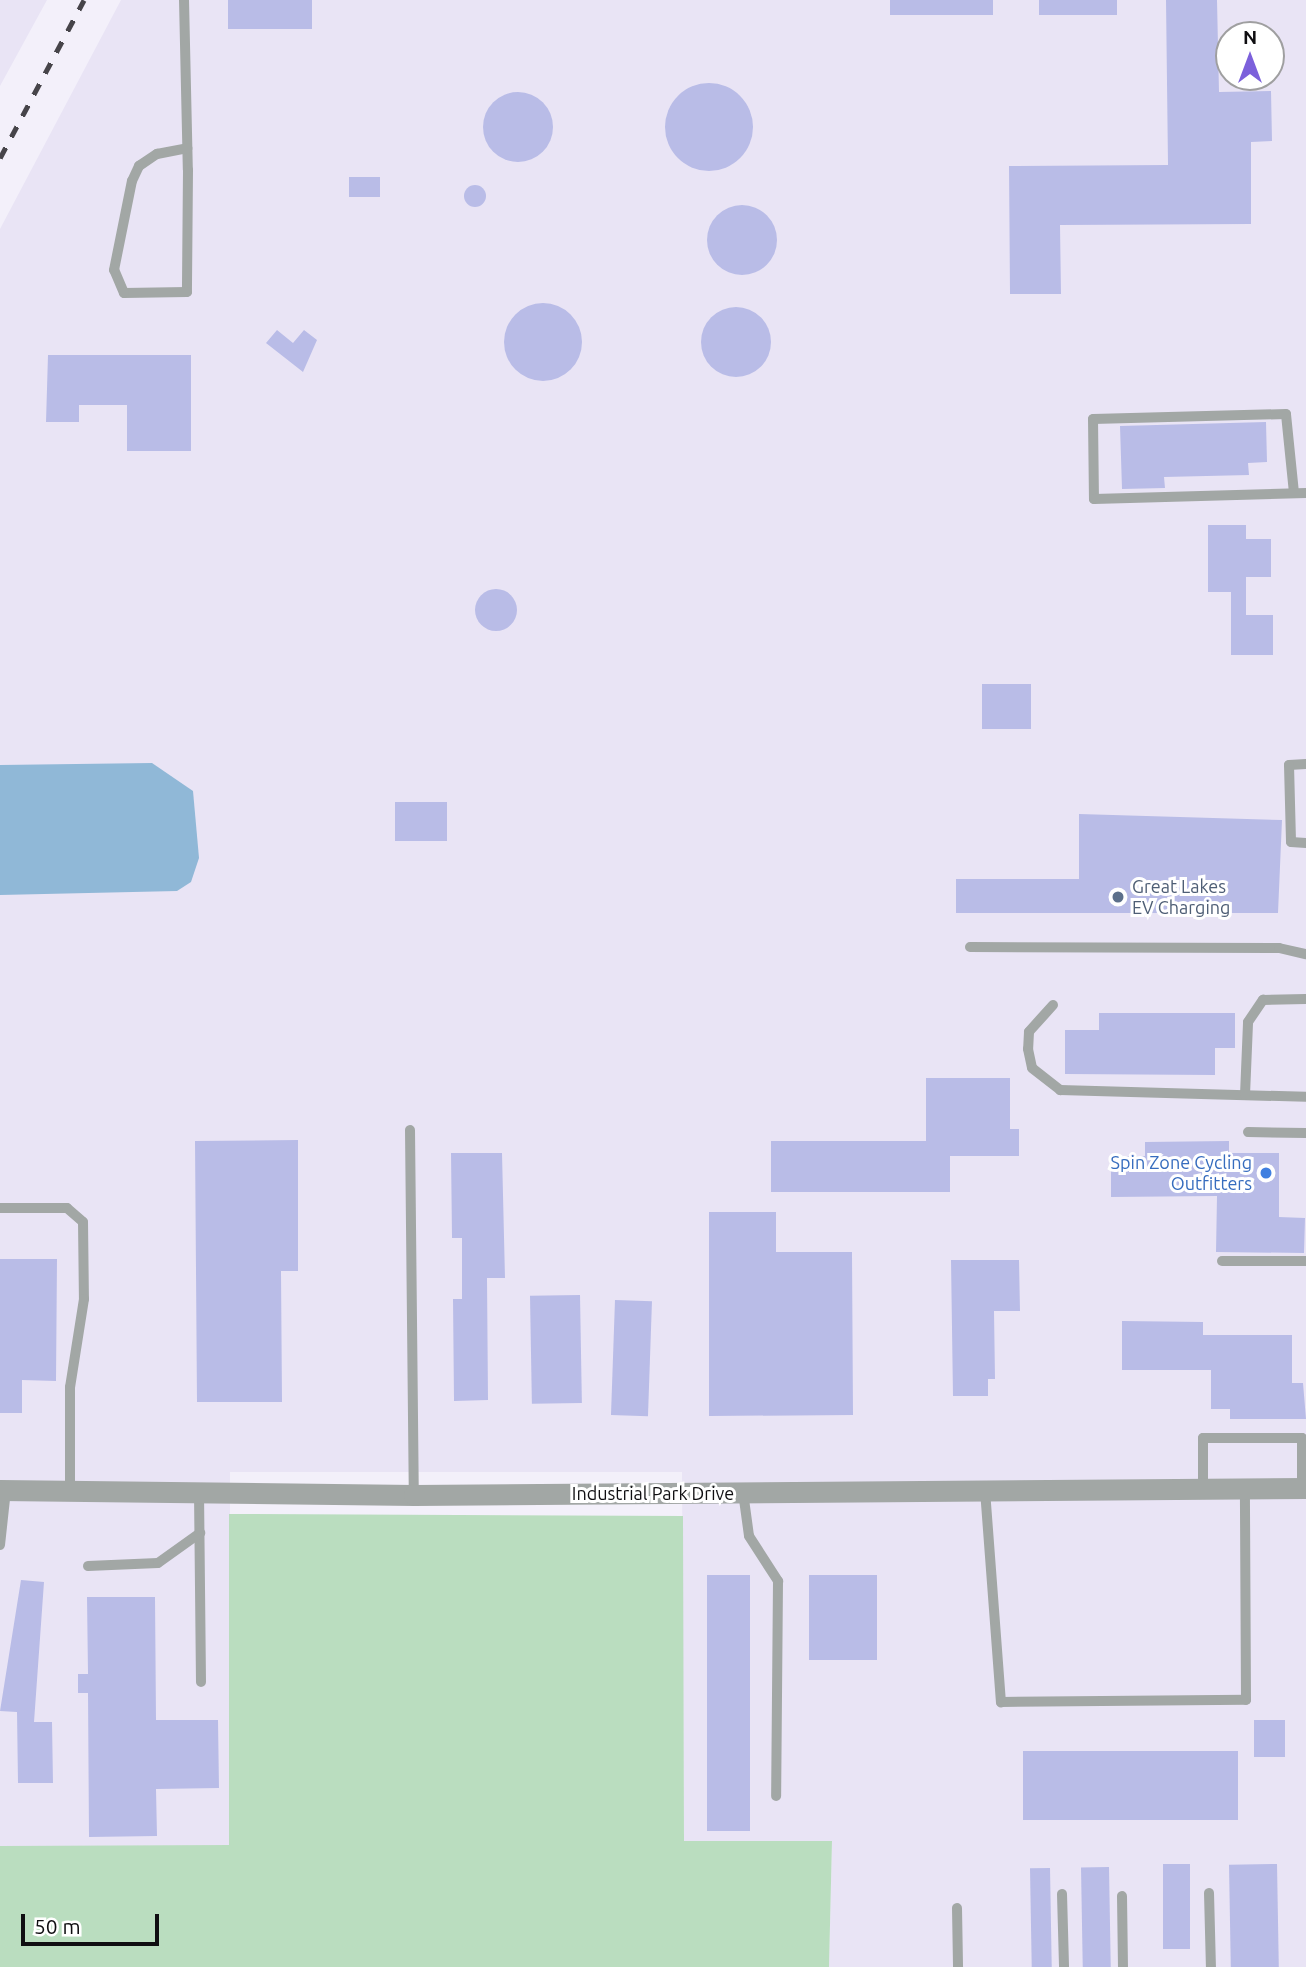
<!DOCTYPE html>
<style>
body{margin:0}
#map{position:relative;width:1306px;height:1967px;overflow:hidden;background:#f3f0fa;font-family:Ubuntu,sans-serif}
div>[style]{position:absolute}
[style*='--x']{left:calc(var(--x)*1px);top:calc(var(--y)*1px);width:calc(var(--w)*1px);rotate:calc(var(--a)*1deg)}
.built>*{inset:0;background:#e9e4f5}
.green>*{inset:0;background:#baddbf}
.water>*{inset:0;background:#90b8d7}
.building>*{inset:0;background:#b9bce7;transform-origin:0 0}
.round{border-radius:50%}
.lane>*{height:10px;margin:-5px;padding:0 5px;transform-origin:5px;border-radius:5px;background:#a2a7a5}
.street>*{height:21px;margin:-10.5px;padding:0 10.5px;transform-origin:10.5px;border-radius:10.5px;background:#a2a7a5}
.rail>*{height:5px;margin-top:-2.5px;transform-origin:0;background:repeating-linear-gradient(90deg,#464449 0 12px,transparent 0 24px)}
.dots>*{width:19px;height:19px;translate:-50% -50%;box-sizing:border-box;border:4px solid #fff;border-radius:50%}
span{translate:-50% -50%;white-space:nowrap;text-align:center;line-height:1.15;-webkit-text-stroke:6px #fff;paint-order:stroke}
.service-label{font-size:18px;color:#4e5e75}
.left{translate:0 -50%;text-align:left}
.shop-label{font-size:18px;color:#366cbe}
.right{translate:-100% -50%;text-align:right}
.street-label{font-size:18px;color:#0f0e11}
.north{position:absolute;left:1215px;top:21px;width:70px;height:70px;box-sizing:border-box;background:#fff;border:2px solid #9f9fa0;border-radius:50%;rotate:0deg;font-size:19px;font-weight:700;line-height:28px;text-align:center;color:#0f0e11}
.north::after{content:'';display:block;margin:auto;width:24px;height:32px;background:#7c60db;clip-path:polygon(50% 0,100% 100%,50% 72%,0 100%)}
.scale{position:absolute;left:21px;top:1914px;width:138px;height:32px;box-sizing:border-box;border:4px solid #0f0e11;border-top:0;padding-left:9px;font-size:21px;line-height:24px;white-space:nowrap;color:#0f0e11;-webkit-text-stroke:5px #fff;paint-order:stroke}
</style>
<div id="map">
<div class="built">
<i style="clip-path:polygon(0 0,47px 0,0 86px)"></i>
<i style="clip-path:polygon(evenodd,121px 0,1306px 0,1306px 1967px,829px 1967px,832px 1841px,684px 1841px,682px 1472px,230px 1472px,230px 1846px,0 1846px,0 229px,121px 0,1229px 35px,1271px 35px,1271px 77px,1229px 77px,1229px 35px)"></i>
</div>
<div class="green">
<i style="clip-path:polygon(229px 1514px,683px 1516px,684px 1841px,832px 1841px,829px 1967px,0 1967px,0 1846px,229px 1845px)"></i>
</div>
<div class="water">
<i style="clip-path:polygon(152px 763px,193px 791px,199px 858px,191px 882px,177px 891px,0 895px,0 765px)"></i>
</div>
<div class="building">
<i style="left:228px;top:0;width:84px;height:29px"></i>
<i style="left:890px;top:0;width:103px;height:15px"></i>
<i style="left:1039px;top:0;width:78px;height:15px"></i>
<i style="clip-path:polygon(1166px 0,1217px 0,1219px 92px,1271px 91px,1272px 141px,1251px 142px,1251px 224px,1060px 225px,1061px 294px,1010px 294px,1009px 166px,1168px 165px)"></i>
<i class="round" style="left:665px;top:83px;width:88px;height:88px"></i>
<i class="round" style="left:483px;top:92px;width:70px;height:70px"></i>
<i style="left:349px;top:177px;width:31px;height:20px"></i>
<i class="round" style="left:464px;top:185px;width:22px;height:22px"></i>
<i class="round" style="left:707px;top:205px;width:70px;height:70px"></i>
<i class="round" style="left:504px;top:303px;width:78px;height:78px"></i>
<i class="round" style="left:701px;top:307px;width:70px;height:70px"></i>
<i style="clip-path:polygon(277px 330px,293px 343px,304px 330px,317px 340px,303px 372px,266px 343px)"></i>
<i style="clip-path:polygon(48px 355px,191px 355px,191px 451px,127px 451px,127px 405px,79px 405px,79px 422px,46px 422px)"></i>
<i style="clip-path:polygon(1266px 422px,1267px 462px,1248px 463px,1249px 475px,1164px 477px,1165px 488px,1122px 489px,1120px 426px)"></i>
<i style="clip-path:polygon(1208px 525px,1246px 525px,1246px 539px,1271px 539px,1271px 577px,1246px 577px,1246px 615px,1273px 615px,1273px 655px,1231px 655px,1231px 592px,1208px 592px)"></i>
<i class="round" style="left:475px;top:589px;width:42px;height:42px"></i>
<i style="left:982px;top:684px;width:49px;height:45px"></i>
<i style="left:447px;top:802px;width:39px;height:52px;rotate:90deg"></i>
<i style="clip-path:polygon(1079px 814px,1282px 820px,1278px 913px,956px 913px,956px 879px,1079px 879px)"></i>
<i style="clip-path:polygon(1099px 1013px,1235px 1013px,1235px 1048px,1215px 1048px,1215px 1075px,1065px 1074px,1065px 1030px,1099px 1030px)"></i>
<i style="clip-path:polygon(926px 1078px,1010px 1078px,1010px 1129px,1019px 1129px,1019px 1156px,950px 1156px,950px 1192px,771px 1192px,771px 1141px,926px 1141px)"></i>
<i style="clip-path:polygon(298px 1140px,298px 1271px,281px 1271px,282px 1402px,197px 1402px,195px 1141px)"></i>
<i style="clip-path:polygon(1229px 1141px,1229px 1153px,1279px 1153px,1279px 1217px,1305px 1218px,1304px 1253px,1216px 1252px,1217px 1196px,1111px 1197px,1111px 1156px,1145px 1156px,1145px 1142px)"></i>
<i style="clip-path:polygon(451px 1153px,502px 1153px,505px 1278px,487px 1278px,488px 1400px,454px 1401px,453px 1299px,462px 1299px,462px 1238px,452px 1238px)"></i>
<i style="clip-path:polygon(709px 1212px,776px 1212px,776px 1252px,852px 1252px,853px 1415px,709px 1416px)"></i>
<i style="clip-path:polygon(0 1259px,57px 1259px,56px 1381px,22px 1380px,22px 1413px,0 1413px)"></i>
<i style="clip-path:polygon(951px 1260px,1019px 1260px,1020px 1311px,994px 1311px,995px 1379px,988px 1379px,988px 1396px,953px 1396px)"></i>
<i style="left:580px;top:1295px;width:108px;height:50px;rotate:89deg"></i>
<i style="left:615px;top:1300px;width:37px;height:115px;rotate:2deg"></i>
<i style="clip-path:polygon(1122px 1321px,1203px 1322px,1203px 1335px,1292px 1335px,1292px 1383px,1303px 1383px,1306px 1419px,1230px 1419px,1230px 1409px,1211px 1409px,1211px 1370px,1122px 1370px)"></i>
<i style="left:707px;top:1575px;width:43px;height:256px"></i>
<i style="left:809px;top:1575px;width:68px;height:85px"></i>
<i style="clip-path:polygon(21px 1580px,44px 1582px,34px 1722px,52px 1722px,53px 1783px,18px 1783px,17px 1712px,0 1711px)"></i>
<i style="clip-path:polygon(87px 1597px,155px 1597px,156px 1720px,218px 1720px,219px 1788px,156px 1789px,157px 1836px,89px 1837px,88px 1693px,78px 1693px,78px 1674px,88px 1674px)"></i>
<i style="left:1254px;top:1720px;width:31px;height:37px"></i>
<i style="left:1238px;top:1751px;width:69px;height:215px;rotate:90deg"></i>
<i style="left:1163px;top:1864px;width:27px;height:85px"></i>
<i style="left:1277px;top:1864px;width:103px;height:48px;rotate:89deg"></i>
<i style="left:1109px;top:1867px;width:100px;height:28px;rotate:89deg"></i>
<i style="left:1050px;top:1868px;width:99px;height:20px;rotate:89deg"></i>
</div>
<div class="lane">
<i style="--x:184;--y:0;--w:170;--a:88.7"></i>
<i style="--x:188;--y:170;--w:122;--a:90.5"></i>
<i style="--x:187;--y:292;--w:63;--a:179.1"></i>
<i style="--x:124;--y:293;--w:25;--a:-113"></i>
<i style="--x:114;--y:270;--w:91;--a:-78.6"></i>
<i style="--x:132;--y:181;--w:17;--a:-65"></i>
<i style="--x:139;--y:166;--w:22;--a:-34"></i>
<i style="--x:157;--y:154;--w:31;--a:-11"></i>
<i style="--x:1294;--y:493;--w:79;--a:-95.8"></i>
<i style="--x:1286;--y:414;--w:193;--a:178.5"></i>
<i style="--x:1093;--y:419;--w:80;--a:89.3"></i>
<i style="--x:1094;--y:499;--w:212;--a:-1.6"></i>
<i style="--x:1306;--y:764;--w:17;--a:177"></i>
<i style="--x:1289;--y:765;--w:77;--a:88.5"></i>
<i style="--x:1291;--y:842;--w:15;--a:4"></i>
<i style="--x:970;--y:947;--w:309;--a:0.2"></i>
<i style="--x:1279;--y:948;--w:28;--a:13"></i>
<i style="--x:1053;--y:1005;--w:36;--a:132"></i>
<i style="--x:1029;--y:1032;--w:17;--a:93"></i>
<i style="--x:1028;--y:1049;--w:19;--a:78"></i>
<i style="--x:1032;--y:1068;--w:36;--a:38"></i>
<i style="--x:1060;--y:1090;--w:246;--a:1.6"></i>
<i style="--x:1245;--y:1095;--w:73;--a:-87.6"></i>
<i style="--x:1248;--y:1022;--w:27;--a:-56"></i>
<i style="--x:1263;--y:1000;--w:43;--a:-1.3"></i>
<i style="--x:410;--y:1130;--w:365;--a:89.4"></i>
<i style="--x:1248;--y:1132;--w:58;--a:1"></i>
<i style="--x:0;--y:1208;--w:67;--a:0"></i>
<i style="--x:67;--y:1208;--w:21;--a:41"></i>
<i style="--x:83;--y:1222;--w:77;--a:89.3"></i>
<i style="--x:84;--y:1299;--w:89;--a:99"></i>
<i style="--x:70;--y:1387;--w:104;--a:90"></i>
<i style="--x:1222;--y:1261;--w:84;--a:0"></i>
<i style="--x:1203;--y:1489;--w:51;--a:-90"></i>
<i style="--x:1203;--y:1438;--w:99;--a:0"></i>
<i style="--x:1302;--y:1438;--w:50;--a:90"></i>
<i style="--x:985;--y:1490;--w:213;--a:85.7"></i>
<i style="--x:1001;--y:1702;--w:245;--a:-0.5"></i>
<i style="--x:1246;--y:1700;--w:212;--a:-90.3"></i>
<i style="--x:199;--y:1492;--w:190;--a:89.4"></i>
<i style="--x:743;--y:1492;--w:44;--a:82.2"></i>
<i style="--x:749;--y:1536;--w:54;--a:57.2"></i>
<i style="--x:778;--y:1581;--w:215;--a:90.5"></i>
<i style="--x:0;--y:1545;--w:55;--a:-83.8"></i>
<i style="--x:88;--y:1566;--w:70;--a:-2.5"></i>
<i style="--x:158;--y:1563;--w:52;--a:-35.5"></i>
<i style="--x:1209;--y:1893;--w:74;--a:88.5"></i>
<i style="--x:1062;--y:1894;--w:73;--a:88.4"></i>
<i style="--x:1122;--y:1896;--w:71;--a:89.2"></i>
<i style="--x:957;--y:1908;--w:59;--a:89"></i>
</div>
<div class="street">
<i style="--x:0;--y:1490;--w:414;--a:0.7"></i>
<i style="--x:414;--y:1495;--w:892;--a:-0.45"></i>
</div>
<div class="rail">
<i style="--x:0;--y:158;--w:179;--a:-62"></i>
</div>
<div class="dots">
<i style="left:1118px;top:897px;background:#5c6f8a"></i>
<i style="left:1266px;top:1173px;background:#3f7fe0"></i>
</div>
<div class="service-label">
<span class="left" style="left:1132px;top:897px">Great Lakes<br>EV Charging</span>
</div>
<div class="shop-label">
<span class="right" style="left:1252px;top:1173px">Spin Zone Cycling<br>Outfitters</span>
</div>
<div class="street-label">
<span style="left:653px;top:1493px">Industrial Park Drive</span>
</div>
<div class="north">N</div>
<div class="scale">50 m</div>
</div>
